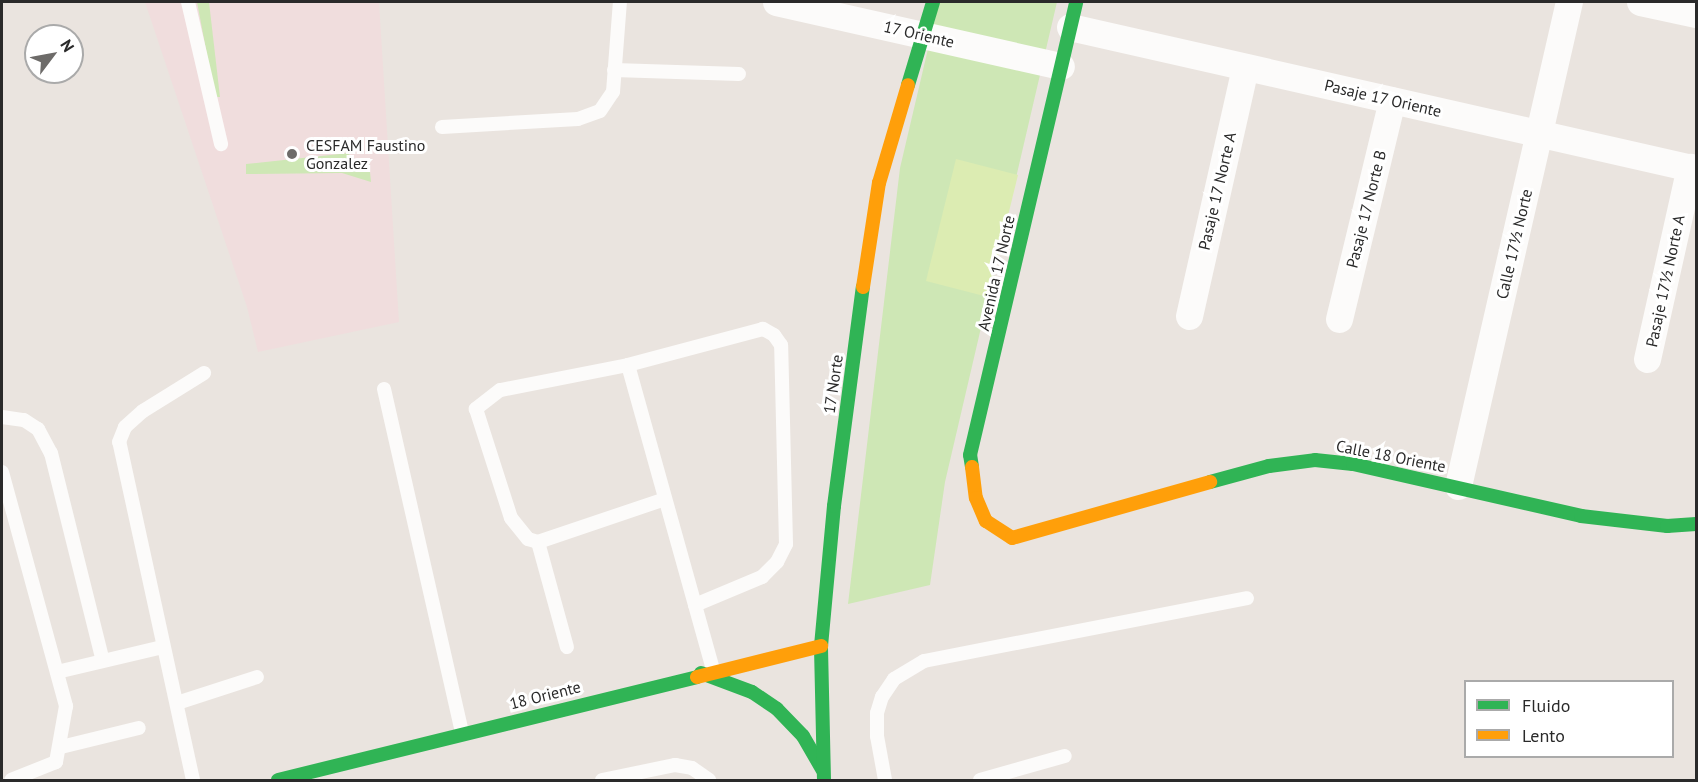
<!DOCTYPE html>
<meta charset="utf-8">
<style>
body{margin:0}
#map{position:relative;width:1698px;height:782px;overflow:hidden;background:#eae4df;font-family:"PT Sans",sans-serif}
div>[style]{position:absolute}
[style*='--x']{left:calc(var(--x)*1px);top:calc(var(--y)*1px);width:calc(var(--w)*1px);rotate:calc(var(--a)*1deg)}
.medical>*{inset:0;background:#f0dddd}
.green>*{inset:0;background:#cee7b5}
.pitch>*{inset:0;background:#dcecb2}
.lane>*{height:14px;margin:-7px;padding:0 7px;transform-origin:7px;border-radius:7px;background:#fcfbfa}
.street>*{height:27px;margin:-13.5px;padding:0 13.5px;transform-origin:13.5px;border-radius:13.5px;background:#fcfbfa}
.fast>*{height:14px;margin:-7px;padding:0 7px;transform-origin:7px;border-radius:7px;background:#30b455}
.slow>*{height:14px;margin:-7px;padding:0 7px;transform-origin:7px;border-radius:7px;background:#ff9f0a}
.dots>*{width:16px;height:16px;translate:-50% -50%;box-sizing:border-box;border:3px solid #fff;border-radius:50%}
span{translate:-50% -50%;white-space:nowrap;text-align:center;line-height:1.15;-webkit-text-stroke:6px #fff;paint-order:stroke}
.street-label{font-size:16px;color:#2a2a2a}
.poi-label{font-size:16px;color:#2a2a2a}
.left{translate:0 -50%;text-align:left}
.frame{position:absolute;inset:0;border:3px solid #2a2a2a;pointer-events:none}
.legend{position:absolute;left:1464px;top:680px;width:210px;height:78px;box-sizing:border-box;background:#fff;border:2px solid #aaa;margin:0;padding:8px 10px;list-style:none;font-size:18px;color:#2a2a2a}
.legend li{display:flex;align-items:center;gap:12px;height:30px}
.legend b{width:30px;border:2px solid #aaa}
.north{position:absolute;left:24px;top:24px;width:60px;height:60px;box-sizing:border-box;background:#fff;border:2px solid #aaa;border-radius:50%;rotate:58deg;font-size:16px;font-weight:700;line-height:24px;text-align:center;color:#2a2a2a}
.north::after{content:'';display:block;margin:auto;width:21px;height:27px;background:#6d6b69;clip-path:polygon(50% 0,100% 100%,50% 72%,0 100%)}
</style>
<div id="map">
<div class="medical">
<i style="clip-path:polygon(145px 2px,379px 2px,399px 322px,258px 352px,247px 307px)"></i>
</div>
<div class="green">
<i style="clip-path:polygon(197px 2px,209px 2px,220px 97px,215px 97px)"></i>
<i style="clip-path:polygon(939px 2px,1057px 2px,945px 482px,930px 585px,848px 604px,900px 168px)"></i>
<i style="clip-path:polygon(349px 153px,351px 165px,369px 162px,371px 182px,342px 173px,246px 174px,246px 164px)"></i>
</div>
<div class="pitch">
<i style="clip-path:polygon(956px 159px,1018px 175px,988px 297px,926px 281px)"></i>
</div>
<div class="lane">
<i style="--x:188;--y:2;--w:146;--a:76.9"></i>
<i style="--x:614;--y:70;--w:125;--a:1.8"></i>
<i style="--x:442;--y:127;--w:136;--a:-3.4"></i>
<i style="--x:578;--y:119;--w:23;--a:-20"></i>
<i style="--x:600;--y:111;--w:23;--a:-56"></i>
<i style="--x:613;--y:92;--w:90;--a:-85.6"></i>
<i style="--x:628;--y:365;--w:130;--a:168.9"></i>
<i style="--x:500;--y:390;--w:31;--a:142"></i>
<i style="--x:476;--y:409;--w:114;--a:72.2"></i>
<i style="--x:511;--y:518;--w:27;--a:51"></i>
<i style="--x:528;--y:539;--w:10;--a:17"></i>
<i style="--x:538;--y:542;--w:134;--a:-18.7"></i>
<i style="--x:384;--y:389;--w:353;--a:77.2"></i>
<i style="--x:2;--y:417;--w:22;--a:8"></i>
<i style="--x:24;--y:420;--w:17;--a:33"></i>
<i style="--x:38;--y:429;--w:27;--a:62"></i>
<i style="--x:51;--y:453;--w:214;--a:76"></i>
<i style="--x:2;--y:472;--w:243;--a:74.7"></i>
<i style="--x:66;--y:706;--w:57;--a:100.1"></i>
<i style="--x:56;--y:762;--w:48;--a:158.2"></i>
<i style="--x:538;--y:542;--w:109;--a:74.6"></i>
<i style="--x:695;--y:605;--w:73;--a:-22.7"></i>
<i style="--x:762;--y:577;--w:21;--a:-45"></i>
<i style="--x:777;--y:562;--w:20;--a:-63"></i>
<i style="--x:786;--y:544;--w:199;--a:-91.4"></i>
<i style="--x:781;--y:345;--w:12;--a:-125"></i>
<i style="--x:774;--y:335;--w:13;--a:-151"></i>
<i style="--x:763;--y:329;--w:140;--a:165.1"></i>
<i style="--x:628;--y:365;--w:317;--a:74.4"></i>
<i style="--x:57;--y:672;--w:109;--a:-13.3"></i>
<i style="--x:177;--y:703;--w:84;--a:-18"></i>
<i style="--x:61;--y:747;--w:80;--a:-13.7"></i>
<i style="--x:193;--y:780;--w:346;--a:-102.3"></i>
<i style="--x:119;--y:442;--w:16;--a:-68"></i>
<i style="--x:125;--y:427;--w:24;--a:-42"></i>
<i style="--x:143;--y:411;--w:72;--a:-31.9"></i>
<i style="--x:602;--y:780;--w:75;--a:-11.6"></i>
<i style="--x:675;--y:765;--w:17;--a:10"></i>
<i style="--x:692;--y:768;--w:21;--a:35"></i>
<i style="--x:885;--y:780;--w:45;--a:-100.3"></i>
<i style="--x:877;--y:736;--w:23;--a:-90"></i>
<i style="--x:877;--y:713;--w:17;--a:-73"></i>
<i style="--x:882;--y:697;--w:22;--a:-56"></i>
<i style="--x:894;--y:679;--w:35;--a:-31"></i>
<i style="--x:924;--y:661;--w:329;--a:-11"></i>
<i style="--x:980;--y:780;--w:88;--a:-15.8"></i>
</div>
<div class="street">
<i style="--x:776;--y:2;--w:292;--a:12.7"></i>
<i style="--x:1640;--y:2;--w:57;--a:12.1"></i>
<i style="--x:1070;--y:27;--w:642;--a:12.78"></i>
<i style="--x:1189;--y:316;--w:255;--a:-77.3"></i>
<i style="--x:1339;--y:319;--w:225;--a:-76.4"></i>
<i style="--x:1647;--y:359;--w:197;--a:-77.4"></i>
<i style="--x:1458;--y:486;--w:497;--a:-77.1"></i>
</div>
<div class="fast">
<i style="--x:908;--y:85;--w:87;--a:-73.2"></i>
<i style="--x:972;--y:467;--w:12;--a:-99"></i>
<i style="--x:970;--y:455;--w:465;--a:-76.8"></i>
<i style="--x:1210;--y:482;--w:61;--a:-15.2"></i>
<i style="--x:1269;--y:466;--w:46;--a:-7.4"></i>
<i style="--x:1315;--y:460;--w:38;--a:6"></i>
<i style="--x:1353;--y:464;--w:234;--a:12.8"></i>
<i style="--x:1581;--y:516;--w:87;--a:6.6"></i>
<i style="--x:1667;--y:526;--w:29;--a:-4"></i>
<i style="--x:701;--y:673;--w:54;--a:20.4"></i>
<i style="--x:752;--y:692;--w:30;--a:34"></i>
<i style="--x:777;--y:709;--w:37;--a:46"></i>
<i style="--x:803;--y:736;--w:39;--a:60"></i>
<i style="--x:278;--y:780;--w:431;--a:-13.8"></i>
<i style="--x:824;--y:780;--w:134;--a:-91.3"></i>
<i style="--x:821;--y:646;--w:141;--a:-84.7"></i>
<i style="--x:834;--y:506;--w:221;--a:-82.5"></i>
</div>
<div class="slow">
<i style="--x:863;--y:287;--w:105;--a:-81.3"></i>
<i style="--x:879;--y:183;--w:102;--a:-73.5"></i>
<i style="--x:972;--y:467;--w:31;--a:83"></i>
<i style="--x:976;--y:498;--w:25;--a:67"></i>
<i style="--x:986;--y:521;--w:31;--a:33"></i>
<i style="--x:1012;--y:538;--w:206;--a:-15.8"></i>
<i style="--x:697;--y:677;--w:128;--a:-14"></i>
</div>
<div class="dots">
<i style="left:292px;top:154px;background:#6d6b69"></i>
</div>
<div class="street-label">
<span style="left:919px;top:34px;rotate:13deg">17 Oriente</span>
<span style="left:1383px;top:98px;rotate:13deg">Pasaje 17 Oriente</span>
<span style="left:1217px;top:191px;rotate:-77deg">Pasaje 17 Norte A</span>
<span style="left:1366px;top:209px;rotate:-76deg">Pasaje 17 Norte B</span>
<span style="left:1514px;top:244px;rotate:-77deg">Calle 17½ Norte</span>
<span style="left:996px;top:273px;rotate:-77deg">Avenida 17 Norte</span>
<span style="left:1665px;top:281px;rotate:-78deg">Pasaje 17½ Norte A</span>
<span style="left:833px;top:384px;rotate:-82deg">17 Norte</span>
<span style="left:1391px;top:456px;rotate:11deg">Calle 18 Oriente</span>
<span style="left:545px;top:695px;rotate:-14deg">18 Oriente</span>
</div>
<div class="poi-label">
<span class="left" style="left:306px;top:154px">CESFAM Faustino<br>Gonzalez</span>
</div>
<div class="frame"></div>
<ul class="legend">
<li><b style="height:8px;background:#30b455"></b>Fluido</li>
<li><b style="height:8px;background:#ff9f0a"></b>Lento</li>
</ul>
<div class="north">N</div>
</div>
